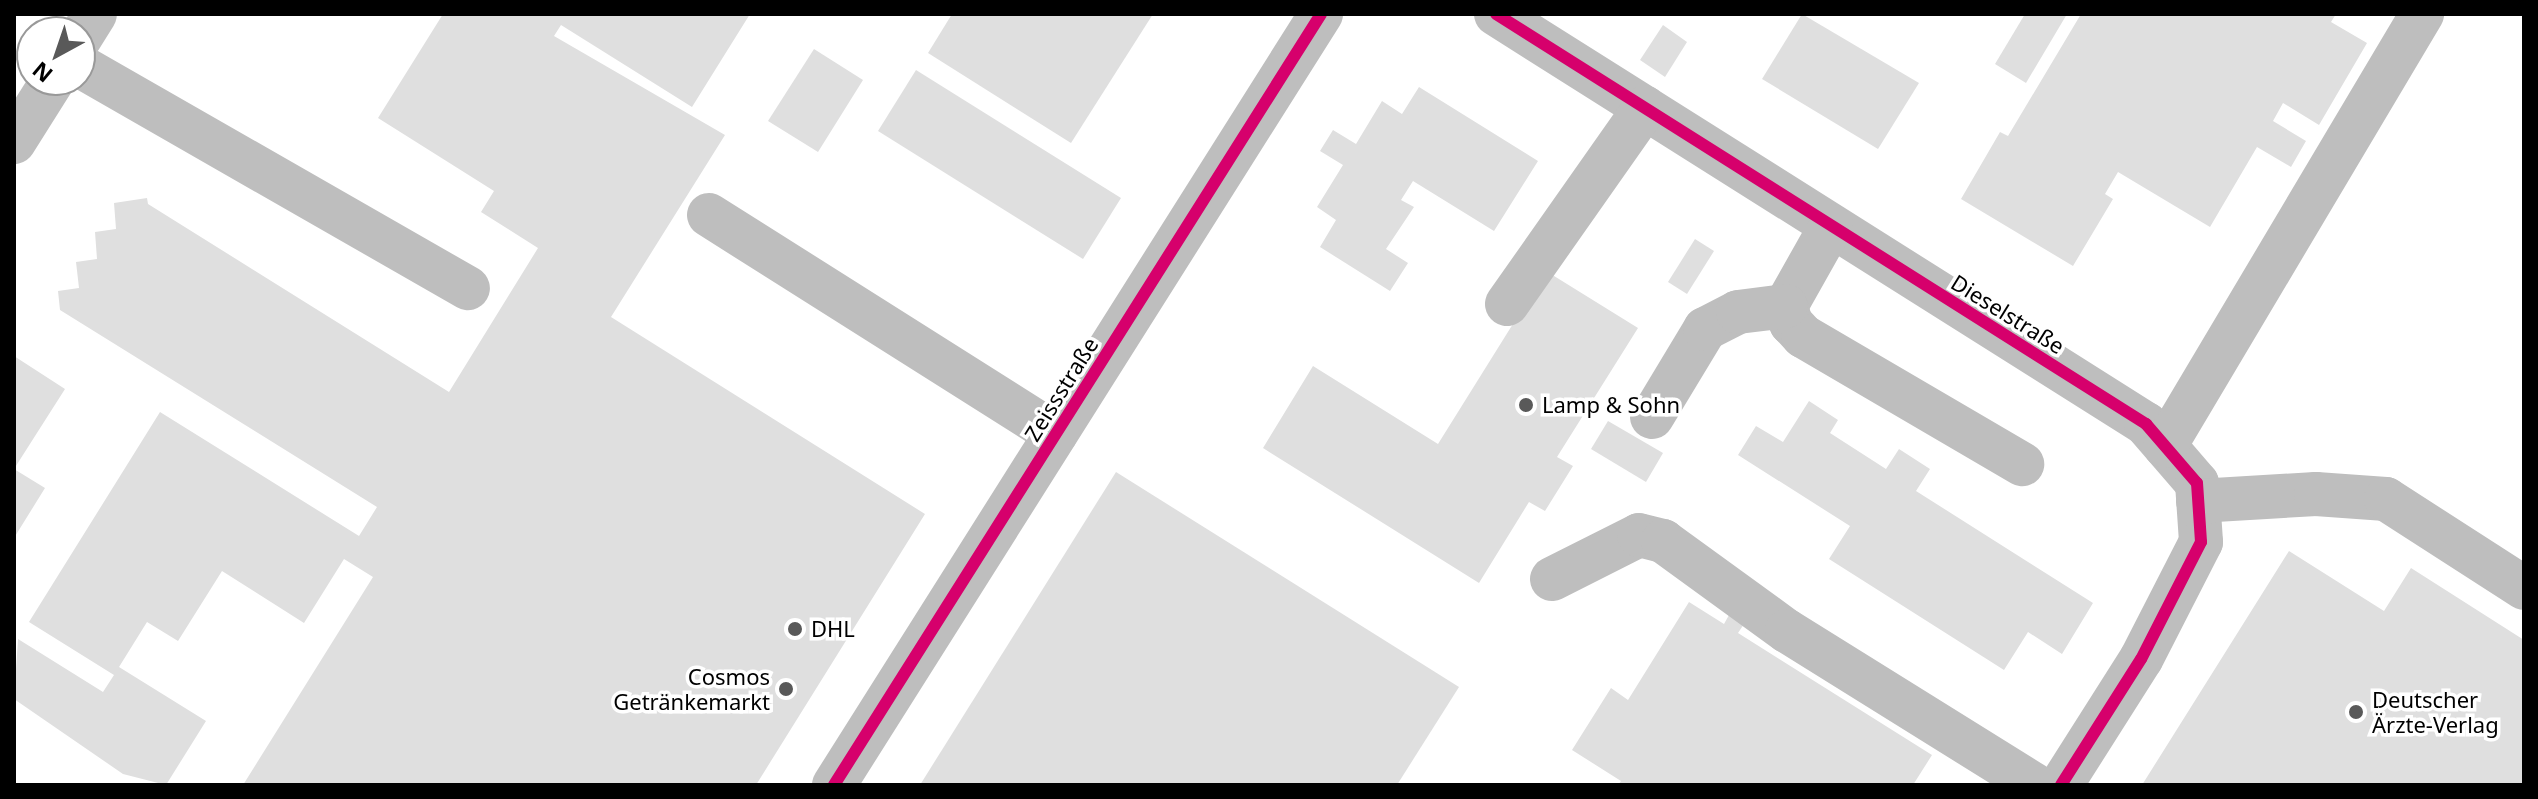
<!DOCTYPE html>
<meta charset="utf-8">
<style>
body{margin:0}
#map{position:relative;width:2538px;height:799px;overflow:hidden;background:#fff;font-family:"Noto Sans",sans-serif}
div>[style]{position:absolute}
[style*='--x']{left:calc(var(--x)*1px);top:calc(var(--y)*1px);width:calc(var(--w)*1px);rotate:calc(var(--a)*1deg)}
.building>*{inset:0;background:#dfdfdf}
.minor>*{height:44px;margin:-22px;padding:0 22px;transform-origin:22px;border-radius:22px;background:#bebebe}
.cycleway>*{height:12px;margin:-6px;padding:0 6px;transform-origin:6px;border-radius:6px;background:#d6006c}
.dots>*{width:22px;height:22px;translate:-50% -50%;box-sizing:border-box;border:4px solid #fff;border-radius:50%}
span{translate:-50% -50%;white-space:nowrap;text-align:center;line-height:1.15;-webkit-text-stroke:7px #fff;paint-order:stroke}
.street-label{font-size:22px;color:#000}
.poi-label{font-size:22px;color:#000}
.left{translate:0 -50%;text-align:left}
.right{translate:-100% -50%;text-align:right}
.frame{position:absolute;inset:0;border:16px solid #000;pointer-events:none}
.north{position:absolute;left:16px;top:16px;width:80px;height:80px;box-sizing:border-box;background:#fff;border:2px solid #999;border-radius:50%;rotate:220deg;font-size:22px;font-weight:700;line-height:32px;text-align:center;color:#000}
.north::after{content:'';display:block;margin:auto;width:28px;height:36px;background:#595959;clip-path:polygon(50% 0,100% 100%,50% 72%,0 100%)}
</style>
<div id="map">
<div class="building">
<i style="clip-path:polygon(443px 14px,750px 14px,692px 107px,561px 25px,554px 36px,725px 135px,611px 317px,925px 514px,756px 785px,243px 785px,373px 577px,344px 559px,304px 623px,222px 571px,178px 641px,147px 622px,119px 667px,206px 721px,166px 785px,123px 774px,14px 699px,18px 639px,103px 692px,114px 675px,29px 622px,160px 412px,359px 536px,377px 507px,60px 310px,58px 291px,79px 288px,76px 262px,97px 259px,95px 232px,116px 229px,114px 203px,147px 198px,148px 204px,449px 392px,538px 248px,481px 212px,494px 191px,378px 118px)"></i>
<i style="clip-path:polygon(952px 14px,1153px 14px,1071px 143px,928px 53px)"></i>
<i style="clip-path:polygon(1802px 14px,1919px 83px,1878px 149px,1762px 79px)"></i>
<i style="clip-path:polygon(2025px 14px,2067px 14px,2026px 83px,1995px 64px)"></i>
<i style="clip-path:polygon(2081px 14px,2336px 14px,2331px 22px,2367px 43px,2319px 125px,2283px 103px,2273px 121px,2306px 141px,2291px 167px,2257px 147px,2210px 227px,2118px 172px,2105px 194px,2113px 199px,2073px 266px,1961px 199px,2000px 132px,2008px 136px)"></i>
<i style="clip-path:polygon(1663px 25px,1687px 42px,1665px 77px,1640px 60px)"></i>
<i style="clip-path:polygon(814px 49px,863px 80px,818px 152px,768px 121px)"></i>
<i style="clip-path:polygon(916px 70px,1121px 198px,1083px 259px,878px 131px)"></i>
<i style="clip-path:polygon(1419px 87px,1538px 161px,1494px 231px,1413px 181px,1401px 200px,1414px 207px,1386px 249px,1408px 263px,1390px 291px,1320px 247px,1336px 220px,1317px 207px,1343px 165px,1320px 151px,1333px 130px,1356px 144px,1382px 101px,1402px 114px)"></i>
<i style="clip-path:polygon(1695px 239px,1714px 251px,1687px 294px,1668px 282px)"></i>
<i style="clip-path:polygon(1546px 271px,1638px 328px,1557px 457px,1573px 466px,1545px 511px,1529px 502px,1479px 583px,1263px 448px,1313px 366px,1438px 444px)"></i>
<i style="clip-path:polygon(14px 356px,65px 389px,14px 469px,45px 488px,14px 538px)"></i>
<i style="clip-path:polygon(1809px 401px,1838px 420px,1830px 433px,1886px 469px,1899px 449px,1930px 469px,1916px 491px,2093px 603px,2062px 654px,2028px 632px,2004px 670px,1829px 559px,1850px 526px,1738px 455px,1756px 426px,1783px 442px)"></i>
<i style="clip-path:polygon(1608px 421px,1663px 453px,1646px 482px,1591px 449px)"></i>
<i style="clip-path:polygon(1116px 472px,1459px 687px,1397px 785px,920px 785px)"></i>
<i style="clip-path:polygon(2289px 551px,2384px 611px,2411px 568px,2524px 640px,2524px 785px,2142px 785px)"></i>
<i style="clip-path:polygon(1689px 602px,1724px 624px,1729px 615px,1744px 624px,1738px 633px,1932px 755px,1913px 785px,1618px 785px,1621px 781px,1572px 750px,1611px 688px,1628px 700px)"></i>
</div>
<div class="minor">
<i style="--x:1496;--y:14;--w:769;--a:32.24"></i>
<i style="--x:2146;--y:424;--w:78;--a:49.2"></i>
<i style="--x:2197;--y:483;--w:59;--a:86.1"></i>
<i style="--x:2201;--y:542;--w:131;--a:117.1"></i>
<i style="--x:2141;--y:659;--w:149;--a:122.4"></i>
<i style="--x:80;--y:38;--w:28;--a:-58"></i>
<i style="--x:80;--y:66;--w:447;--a:29.8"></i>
<i style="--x:14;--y:142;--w:73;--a:-57.8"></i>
<i style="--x:709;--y:215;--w:410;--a:32.3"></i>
<i style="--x:1831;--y:226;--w:92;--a:119.4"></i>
<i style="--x:1786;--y:306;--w:18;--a:74"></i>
<i style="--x:1791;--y:323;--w:18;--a:47"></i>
<i style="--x:1803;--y:336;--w:254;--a:30.3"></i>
<i style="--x:1507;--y:304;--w:240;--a:-54.9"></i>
<i style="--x:1652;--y:417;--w:103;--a:-58.9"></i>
<i style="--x:1705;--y:329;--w:37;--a:-27"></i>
<i style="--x:1738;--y:312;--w:48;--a:-7.1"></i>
<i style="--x:2165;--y:446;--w:503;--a:-59.25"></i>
<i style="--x:2198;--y:501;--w:118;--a:-3.4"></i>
<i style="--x:2316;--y:494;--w:70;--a:4.1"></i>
<i style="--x:2386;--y:499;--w:164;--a:32.8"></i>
<i style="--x:1552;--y:579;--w:97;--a:-26.8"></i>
<i style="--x:1639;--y:535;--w:25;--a:14"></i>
<i style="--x:1663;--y:541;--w:153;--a:36"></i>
<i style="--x:1787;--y:631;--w:291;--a:31.9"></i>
<i style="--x:834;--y:785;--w:912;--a:-57.72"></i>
</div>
<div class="cycleway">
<i style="--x:1496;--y:14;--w:769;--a:32.24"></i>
<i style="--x:2146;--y:424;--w:78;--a:49.2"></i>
<i style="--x:2197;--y:483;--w:59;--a:86.1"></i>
<i style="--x:2201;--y:542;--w:131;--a:117.1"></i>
<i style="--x:2141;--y:659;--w:149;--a:122.4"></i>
<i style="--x:834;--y:785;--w:912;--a:-57.72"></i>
</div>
<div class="dots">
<i style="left:1526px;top:405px;background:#595959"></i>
<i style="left:795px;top:629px;background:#595959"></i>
<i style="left:786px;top:689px;background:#595959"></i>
<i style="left:2356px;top:712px;background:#595959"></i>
</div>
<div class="street-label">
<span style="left:2008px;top:314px;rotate:32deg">Dieselstraße</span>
<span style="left:1061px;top:389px;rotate:-58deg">Zeissstraße</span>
</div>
<div class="poi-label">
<span class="left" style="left:1542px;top:405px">Lamp &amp; Sohn</span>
<span class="left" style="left:811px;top:629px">DHL</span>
<span class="right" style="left:770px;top:689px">Cosmos<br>Getränkemarkt</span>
<span class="left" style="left:2372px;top:712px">Deutscher<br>Ärzte-Verlag</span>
</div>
<div class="frame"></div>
<div class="north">N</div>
</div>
